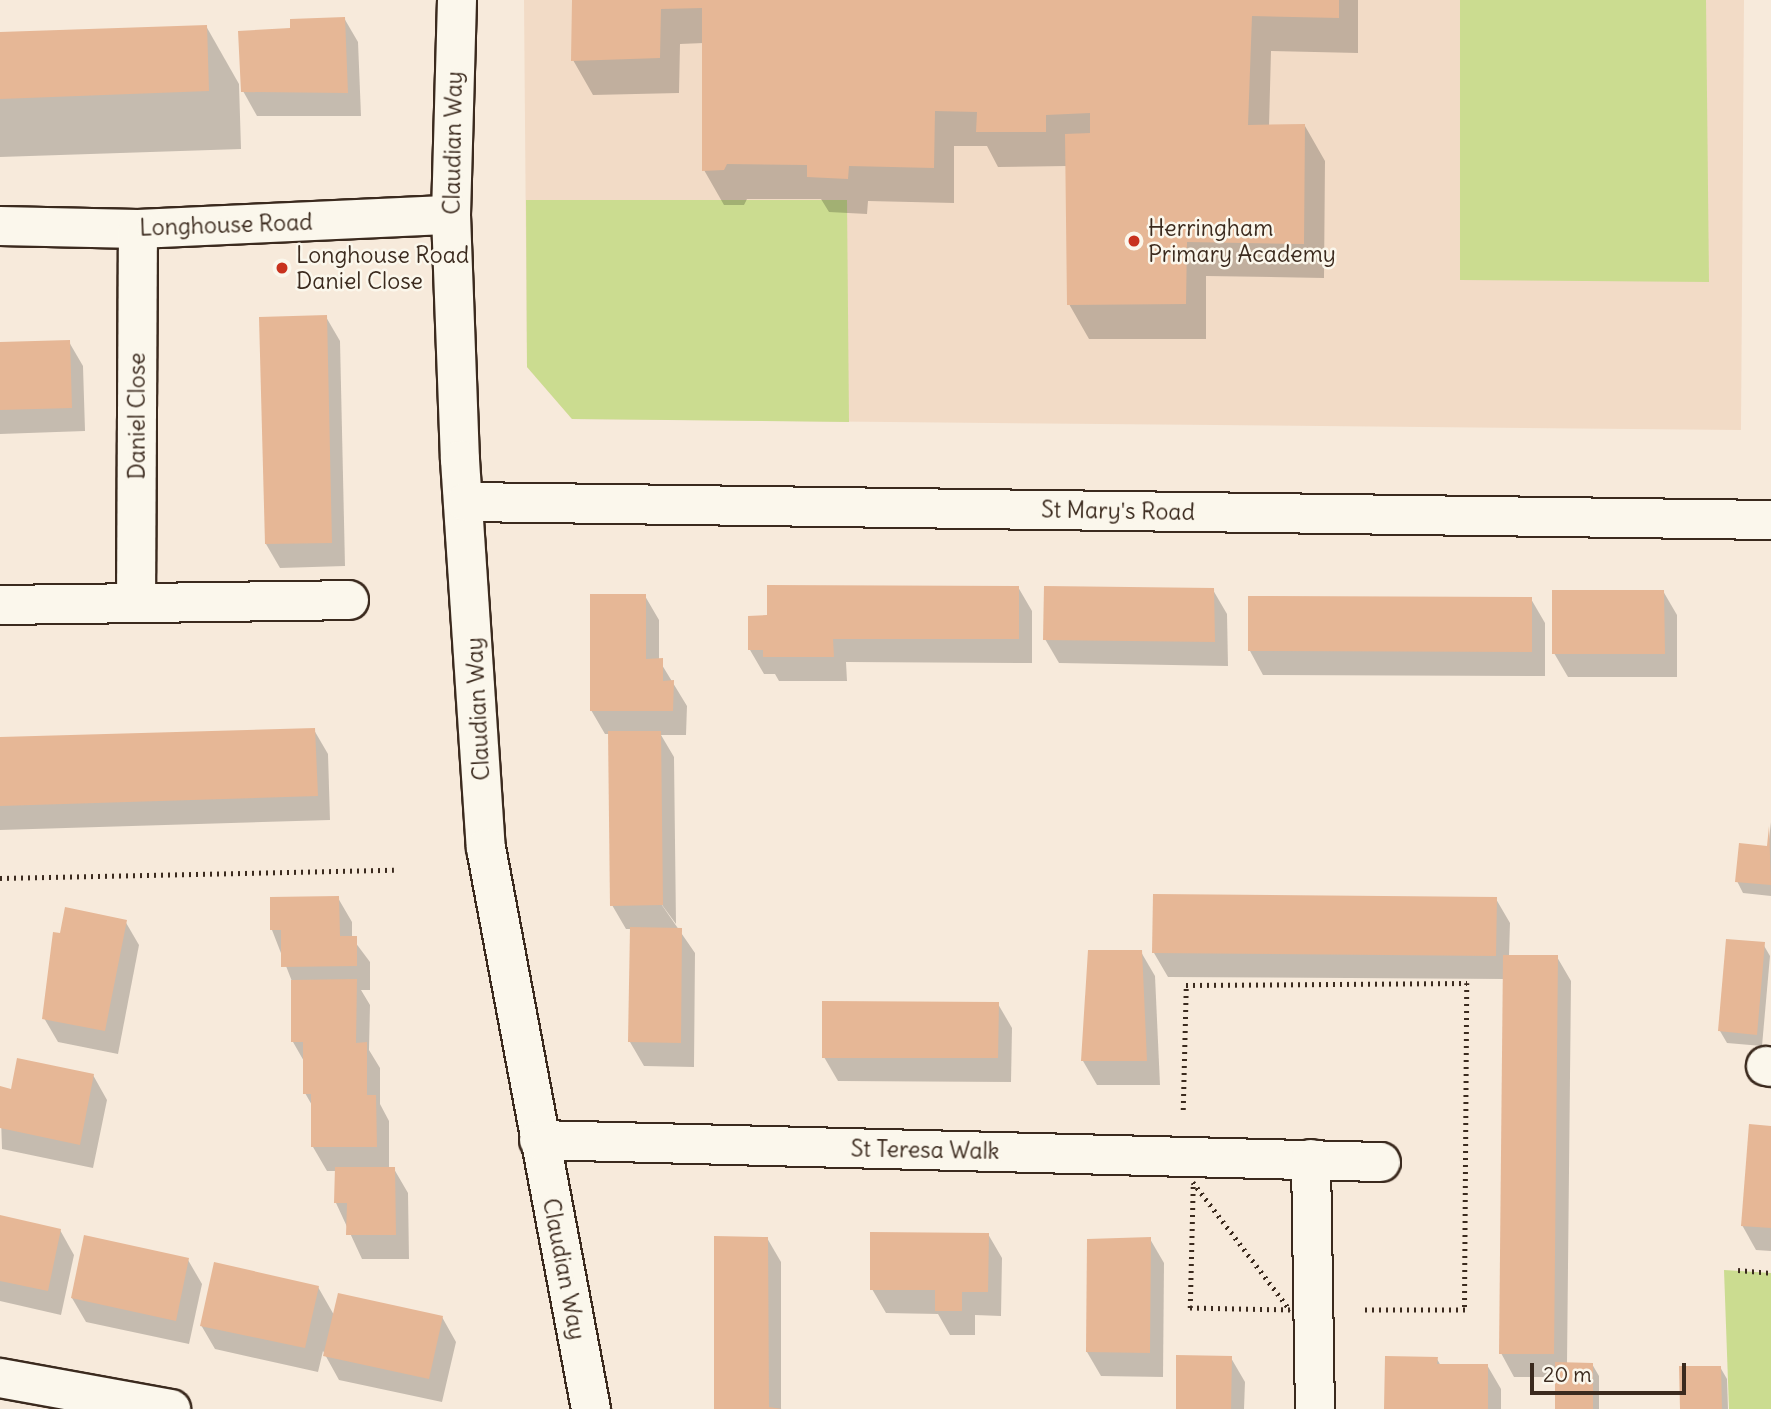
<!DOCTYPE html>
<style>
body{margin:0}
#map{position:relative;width:1771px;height:1409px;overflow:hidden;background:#f7eadb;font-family:Delius,sans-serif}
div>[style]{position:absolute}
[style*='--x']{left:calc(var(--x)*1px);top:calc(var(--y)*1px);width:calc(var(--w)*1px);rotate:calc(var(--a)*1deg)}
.built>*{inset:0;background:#f2dbc6}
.green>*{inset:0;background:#cbdc90}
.shadow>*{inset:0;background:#0003}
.building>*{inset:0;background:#e6b796}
.path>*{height:4.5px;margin-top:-2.25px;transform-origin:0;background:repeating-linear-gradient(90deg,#3b2a1e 0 2px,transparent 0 7px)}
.roads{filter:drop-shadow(2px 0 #3b2a1e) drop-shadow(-2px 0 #3b2a1e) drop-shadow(0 2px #3b2a1e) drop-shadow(0 -2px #3b2a1e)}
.minor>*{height:38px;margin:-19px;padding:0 19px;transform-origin:19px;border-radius:19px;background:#fbf7ec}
.dots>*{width:19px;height:19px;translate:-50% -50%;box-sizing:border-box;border:4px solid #fbf7ec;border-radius:50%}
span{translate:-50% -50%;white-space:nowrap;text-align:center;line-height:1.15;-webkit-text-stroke:5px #fbf7ec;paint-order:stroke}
.street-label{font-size:23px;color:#3b2a1e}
.poi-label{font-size:23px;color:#3b2a1e}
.left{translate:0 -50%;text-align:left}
.scale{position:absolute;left:1530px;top:1363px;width:156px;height:32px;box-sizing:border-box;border:4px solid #3b2a1e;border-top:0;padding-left:9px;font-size:21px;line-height:24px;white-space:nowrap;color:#3b2a1e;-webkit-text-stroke:5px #fbf7ec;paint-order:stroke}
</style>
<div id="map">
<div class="built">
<i style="clip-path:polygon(524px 0,1744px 0,1741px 430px,572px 419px,527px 367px)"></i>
</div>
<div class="green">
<i style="clip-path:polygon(1460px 0,1706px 0,1709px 282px,1460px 280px)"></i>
<i style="clip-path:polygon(526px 200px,847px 200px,849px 422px,572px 419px,527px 367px)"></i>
<i style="clip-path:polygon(1724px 1270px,1771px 1273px,1771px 1409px,1729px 1409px)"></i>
</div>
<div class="shadow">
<i style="clip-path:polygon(574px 0,1358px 0,1358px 53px,1271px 51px,1269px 127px,1305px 126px,1325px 161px,1324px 278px,1206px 276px,1206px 339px,1089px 339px,1069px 304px,1067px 166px,998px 167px,987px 146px,954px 146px,954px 203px,868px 201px,867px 214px,829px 212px,821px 199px,747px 199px,744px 205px,724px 205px,704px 170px,704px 43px,680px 44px,679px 93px,593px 95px,573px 60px)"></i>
<i style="clip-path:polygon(344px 18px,358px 42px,361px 116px,257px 116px,243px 91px,292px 29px)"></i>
<i style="clip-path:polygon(206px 26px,239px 84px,241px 149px,0 157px,0 34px)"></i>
<i style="clip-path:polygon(326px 317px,340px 341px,345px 566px,280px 568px,266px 544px,260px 319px)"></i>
<i style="clip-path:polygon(69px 342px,83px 366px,85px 431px,0 434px,0 344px)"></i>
<i style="clip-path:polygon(1018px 587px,1032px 611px,1032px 663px,846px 662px,847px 681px,779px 681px,775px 674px,764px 674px,750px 650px)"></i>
<i style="clip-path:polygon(1213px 590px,1227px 614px,1228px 666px,1059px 663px,1045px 639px)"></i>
<i style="clip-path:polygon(1663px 591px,1677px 615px,1677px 677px,1568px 677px,1554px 653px)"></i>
<i style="clip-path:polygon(645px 596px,659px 620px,659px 660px,687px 706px,686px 735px,661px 735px,674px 757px,676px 924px,657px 898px,695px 953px,694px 1067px,644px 1066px,630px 1042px,632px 929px,626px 929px,612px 905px,610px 734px,605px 734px,591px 710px)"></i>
<i style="clip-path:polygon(1531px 599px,1545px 623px,1545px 676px,1263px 675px,1250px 651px)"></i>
<i style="clip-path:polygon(314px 730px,328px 754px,330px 820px,0 830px,0 739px)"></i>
<i style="clip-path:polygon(1771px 822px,1771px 896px,1743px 893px,1737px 881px,1768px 848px)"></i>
<i style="clip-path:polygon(338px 898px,352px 922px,352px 938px,370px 962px,370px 990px,361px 990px,370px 1005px,369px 1050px,380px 1068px,380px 1104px,389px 1121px,389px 1169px,394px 1169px,408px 1193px,409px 1259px,362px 1259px,336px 1203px,337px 1171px,327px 1171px,313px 1147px,313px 1107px,305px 1093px,305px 1063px,293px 1042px,293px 984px,272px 930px)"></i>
<i style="clip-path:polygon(1496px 899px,1510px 923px,1509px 956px,1557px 957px,1571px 981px,1567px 1364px,1592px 1364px,1599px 1376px,1599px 1409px,1557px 1409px,1557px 1377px,1514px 1377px,1501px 1353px,1505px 979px,1168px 977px,1154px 953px)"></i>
<i style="clip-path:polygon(125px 921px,139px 945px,118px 1054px,58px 1042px,44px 1018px,61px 935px)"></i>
<i style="clip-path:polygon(1763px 944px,1770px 956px,1762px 1046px,1727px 1043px,1720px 1031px)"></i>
<i style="clip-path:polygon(1141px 952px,1155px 976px,1160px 1085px,1097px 1085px,1083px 1061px)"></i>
<i style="clip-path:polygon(998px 1004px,1012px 1028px,1011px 1082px,838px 1081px,824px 1057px)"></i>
<i style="clip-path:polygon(93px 1075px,107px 1100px,93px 1168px,2px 1149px,0 1088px,13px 1091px)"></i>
<i style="clip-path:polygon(1771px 1128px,1771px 1251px,1756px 1250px,1742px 1225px)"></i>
<i style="clip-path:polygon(0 1217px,60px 1230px,74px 1255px,61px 1315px,0 1301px)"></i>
<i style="clip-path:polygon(988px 1234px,1002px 1258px,1001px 1316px,975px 1315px,975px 1335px,950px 1335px,938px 1314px,886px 1313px,872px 1289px)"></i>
<i style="clip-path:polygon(767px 1238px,781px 1262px,781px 1409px,716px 1409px)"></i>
<i style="clip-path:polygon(1150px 1239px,1164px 1263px,1163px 1377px,1101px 1376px,1087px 1352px)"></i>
<i style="clip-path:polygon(188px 1260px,202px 1284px,189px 1344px,86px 1322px,72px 1298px)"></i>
<i style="clip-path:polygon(318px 1287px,334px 1315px,442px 1317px,456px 1342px,442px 1402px,339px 1380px,323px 1351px,318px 1372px,215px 1349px,201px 1325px)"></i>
<i style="clip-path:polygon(1231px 1358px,1245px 1382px,1244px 1409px,1178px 1409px)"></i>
<i style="clip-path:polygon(1437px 1359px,1441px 1366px,1487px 1365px,1501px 1389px,1501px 1409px,1386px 1409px)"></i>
<i style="clip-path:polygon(1720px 1367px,1727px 1379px,1728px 1409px,1681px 1409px)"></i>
</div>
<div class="building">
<i style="clip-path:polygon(572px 0,1339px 0,1339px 18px,1252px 16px,1248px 125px,1305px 124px,1304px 244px,1187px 242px,1186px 304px,1067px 305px,1065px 134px,1090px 133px,1090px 113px,1046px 115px,1046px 132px,976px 132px,977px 112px,935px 111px,934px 168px,849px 166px,848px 179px,807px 177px,807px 165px,727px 164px,724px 170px,702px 171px,702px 8px,661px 9px,660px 58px,571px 61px)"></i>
<i style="clip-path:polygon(345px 17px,348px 93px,241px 92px,238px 31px,290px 28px,290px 19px)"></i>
<i style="clip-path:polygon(207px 25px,209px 91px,0 99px,0 32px)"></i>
<i style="clip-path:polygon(327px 315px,332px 543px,265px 544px,259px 317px)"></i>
<i style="clip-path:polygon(70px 340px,72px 408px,0 410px,0 342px)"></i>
<i style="clip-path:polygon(767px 585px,1019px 586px,1019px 639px,833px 639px,834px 657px,763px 657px,763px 650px,748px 650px,748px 616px,767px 615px)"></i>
<i style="clip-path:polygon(1044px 586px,1214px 588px,1215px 642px,1043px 640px)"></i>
<i style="clip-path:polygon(1552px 590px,1664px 590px,1665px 654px,1552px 654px)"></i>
<i style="clip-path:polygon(590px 594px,646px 594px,646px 659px,663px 658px,663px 681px,674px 680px,673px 711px,590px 711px)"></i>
<i style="clip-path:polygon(1248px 596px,1532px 597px,1532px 652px,1248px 651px)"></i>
<i style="clip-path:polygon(315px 728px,318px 796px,0 806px,0 737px)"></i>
<i style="clip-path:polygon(608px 731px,661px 731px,663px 905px,610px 906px)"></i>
<i style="clip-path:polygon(1769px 826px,1771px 885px,1735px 882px,1739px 843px,1767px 846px)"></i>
<i style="clip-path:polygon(1153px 894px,1497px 897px,1496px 956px,1152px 953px)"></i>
<i style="clip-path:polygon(339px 896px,340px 936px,357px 936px,357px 966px,281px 967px,281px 930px,270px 930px,270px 897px)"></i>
<i style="clip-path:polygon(65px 907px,127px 920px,105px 1031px,42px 1019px,53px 932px,60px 933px)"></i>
<i style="clip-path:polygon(630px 927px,682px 928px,681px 1043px,628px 1042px)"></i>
<i style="clip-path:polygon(1726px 939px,1765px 942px,1757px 1035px,1718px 1031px)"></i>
<i style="clip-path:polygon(1088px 950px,1142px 950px,1147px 1061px,1081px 1061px)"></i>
<i style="clip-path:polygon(1503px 955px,1558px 955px,1554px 1354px,1499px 1354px)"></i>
<i style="clip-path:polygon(357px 979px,356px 1043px,367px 1042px,367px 1095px,376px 1095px,377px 1147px,311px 1147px,311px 1094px,303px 1094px,303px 1042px,291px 1042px,291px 980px)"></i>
<i style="clip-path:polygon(822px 1001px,999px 1002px,998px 1058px,822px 1058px)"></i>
<i style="clip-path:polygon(17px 1058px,94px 1074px,80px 1145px,0 1128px,0 1086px,11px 1089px)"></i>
<i style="clip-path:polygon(1749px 1124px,1771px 1126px,1771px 1228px,1741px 1226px)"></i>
<i style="clip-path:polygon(335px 1167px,395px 1167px,396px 1235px,346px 1235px,347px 1203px,334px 1203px)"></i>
<i style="clip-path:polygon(0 1215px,61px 1229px,48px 1291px,0 1281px)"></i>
<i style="clip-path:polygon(870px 1232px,989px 1233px,988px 1292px,962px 1292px,962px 1311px,935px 1311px,935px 1290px,870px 1290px)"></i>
<i style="clip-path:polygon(84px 1235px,189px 1258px,176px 1321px,71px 1298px)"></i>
<i style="clip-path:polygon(714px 1236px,768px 1237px,769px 1407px,782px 1409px,714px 1409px)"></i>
<i style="clip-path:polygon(1151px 1237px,1150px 1353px,1086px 1352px,1087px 1239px)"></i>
<i style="clip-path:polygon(214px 1262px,319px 1286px,305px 1348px,200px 1326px)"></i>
<i style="clip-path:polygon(338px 1293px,443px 1316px,429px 1379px,323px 1356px)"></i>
<i style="clip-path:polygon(1176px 1355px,1232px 1356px,1231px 1409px,1176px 1409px)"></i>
<i style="clip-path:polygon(1385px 1356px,1438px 1357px,1437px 1364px,1488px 1364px,1488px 1409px,1384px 1409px)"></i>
<i style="clip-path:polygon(1555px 1362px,1593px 1363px,1593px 1409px,1555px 1409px)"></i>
<i style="clip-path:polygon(1679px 1366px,1721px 1366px,1722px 1409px,1680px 1409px)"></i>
</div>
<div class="path">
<i style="--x:0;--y:878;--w:394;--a:-1.2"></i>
<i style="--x:1183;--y:1110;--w:125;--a:-88.6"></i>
<i style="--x:1186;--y:985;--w:281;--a:-0.4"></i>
<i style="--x:1467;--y:983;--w:327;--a:90.4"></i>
<i style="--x:1465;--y:1310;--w:104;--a:180"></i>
<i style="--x:1193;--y:1182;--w:161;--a:52.8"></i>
<i style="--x:1290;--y:1310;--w:100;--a:-178.9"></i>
<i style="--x:1190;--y:1308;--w:126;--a:-88.6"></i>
<i style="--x:1738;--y:1270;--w:33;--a:5"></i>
</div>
<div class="roads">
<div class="minor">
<i style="--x:457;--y:0;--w:215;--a:91.6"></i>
<i style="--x:451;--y:215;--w:245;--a:87.9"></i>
<i style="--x:460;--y:460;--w:389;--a:86.2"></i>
<i style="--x:486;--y:848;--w:571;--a:79.4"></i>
<i style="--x:0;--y:226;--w:138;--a:1.2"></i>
<i style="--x:138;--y:229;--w:313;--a:-2.6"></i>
<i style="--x:466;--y:502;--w:1305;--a:0.79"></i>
<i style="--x:136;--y:603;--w:374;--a:-89.7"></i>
<i style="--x:0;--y:605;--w:349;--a:-0.8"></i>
<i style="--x:1766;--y:1066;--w:5;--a:11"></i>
<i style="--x:539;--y:1140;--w:842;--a:1.5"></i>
<i style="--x:1311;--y:1159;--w:250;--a:89.1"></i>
<i style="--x:0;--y:1378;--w:174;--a:10.3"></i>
</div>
</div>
<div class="dots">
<i style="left:1134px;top:241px;background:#c8321e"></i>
<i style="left:282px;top:268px;background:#c8321e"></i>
</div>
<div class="street-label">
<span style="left:453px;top:143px;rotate:-89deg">Claudian Way</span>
<span style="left:226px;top:225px;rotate:-2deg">Longhouse Road</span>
<span style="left:137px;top:416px;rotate:-90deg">Daniel Close</span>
<span style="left:1118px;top:511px;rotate:1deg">St Mary's Road</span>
<span style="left:478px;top:709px;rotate:-93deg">Claudian Way</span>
<span style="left:925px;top:1150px;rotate:1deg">St Teresa Walk</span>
<span style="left:564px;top:1269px;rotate:79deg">Claudian Way</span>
</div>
<div class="poi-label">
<span class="left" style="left:1148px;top:241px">Herringham<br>Primary Academy</span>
<span class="left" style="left:296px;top:268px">Longhouse Road<br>Daniel Close</span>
</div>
<div class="scale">20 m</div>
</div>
